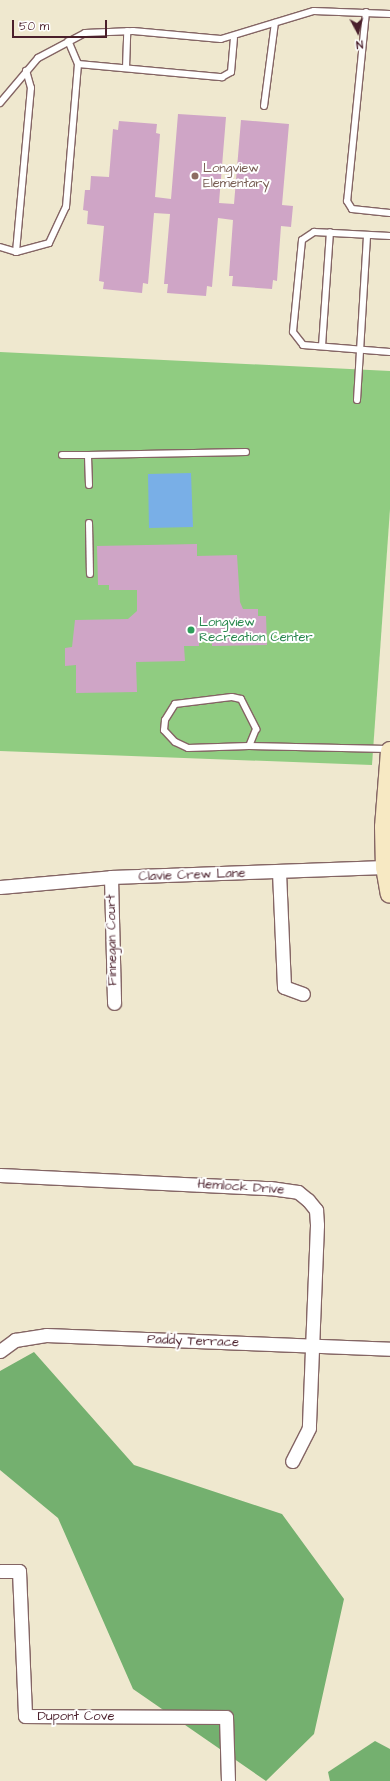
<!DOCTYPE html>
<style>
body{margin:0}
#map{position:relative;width:390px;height:1781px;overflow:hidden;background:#efe8cf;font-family:"Architects Daughter",sans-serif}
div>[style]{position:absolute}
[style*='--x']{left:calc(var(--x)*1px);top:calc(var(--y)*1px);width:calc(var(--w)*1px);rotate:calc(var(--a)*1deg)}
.green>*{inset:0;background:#90cc81}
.forest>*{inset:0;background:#74b06f}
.water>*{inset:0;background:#79afe7}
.building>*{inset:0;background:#cfa5c6}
.roads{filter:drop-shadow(1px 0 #846564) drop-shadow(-1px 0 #846564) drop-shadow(0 1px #846564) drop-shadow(0 -1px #846564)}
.lane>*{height:6px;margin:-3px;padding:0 3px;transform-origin:3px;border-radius:3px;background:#fff}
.street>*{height:13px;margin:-6.5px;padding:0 6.5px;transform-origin:6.5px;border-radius:6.5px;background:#fff}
.secondary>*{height:18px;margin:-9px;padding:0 9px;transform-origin:9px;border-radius:9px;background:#f7e9c3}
.dots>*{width:11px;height:11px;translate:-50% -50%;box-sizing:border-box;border:2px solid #fff;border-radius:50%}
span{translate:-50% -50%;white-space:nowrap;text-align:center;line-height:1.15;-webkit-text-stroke:4px #fff;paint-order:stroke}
.education-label{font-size:13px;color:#785e54}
.left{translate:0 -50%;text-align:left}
.leisure-label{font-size:13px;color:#27864d}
.street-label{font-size:13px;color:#4a1f2b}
.north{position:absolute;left:338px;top:12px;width:40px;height:40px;-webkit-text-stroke:3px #fff;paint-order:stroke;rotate:173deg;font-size:11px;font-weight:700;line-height:16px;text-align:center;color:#4a1f2b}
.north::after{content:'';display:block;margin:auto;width:14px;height:18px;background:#4a1f2b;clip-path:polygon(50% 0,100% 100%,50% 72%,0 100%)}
.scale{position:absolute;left:12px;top:20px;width:95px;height:18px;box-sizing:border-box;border:2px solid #4a1f2b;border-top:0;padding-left:5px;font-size:12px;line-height:14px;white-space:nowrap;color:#4a1f2b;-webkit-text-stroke:3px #fff;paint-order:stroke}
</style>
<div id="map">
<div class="green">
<i style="clip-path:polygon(0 352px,390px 371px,390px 509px,372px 765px,0 751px)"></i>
</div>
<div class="forest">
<i style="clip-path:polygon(34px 1352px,134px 1465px,282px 1514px,344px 1599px,314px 1734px,266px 1781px,133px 1689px,58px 1518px,0 1470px,0 1371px)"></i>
<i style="clip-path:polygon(375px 1741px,390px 1749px,390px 1781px,330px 1781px,328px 1772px)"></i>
</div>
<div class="water">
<i style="clip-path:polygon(191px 473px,193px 527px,149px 528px,148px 474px)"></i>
</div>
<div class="building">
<i style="clip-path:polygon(178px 114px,226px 117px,219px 203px,234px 204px,241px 120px,289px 124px,282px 205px,293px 206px,291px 227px,281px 226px,277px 281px,273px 280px,272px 289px,232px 286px,233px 276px,229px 276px,233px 220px,218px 218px,212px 287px,207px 286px,206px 296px,167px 293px,168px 284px,164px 284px,170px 214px,154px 213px,148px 284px,143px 283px,142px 293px,103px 289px,104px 282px,99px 281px,104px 226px,87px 224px,88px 211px,83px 210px,85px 190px,90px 190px,91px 176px,109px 177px,113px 129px,118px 130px,119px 121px,157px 124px,156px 133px,160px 134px,155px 197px,171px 199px)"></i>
<i style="clip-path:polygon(197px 544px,197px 556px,237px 555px,240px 602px,243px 609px,258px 609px,258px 616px,266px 616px,267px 645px,212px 646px,212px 633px,199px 633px,199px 646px,184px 646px,185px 661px,136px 662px,137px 692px,76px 693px,76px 665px,65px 666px,65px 648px,72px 647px,75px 620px,128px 619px,137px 611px,137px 590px,109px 590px,109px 585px,98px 585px,97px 546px)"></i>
</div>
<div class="roads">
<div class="lane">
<i style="--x:366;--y:12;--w:190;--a:95.7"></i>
<i style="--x:347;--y:201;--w:9;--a:58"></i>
<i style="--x:352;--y:209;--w:38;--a:6"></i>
<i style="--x:78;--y:64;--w:145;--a:5.2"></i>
<i style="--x:222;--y:77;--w:10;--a:-29"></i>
<i style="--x:231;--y:72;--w:34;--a:-85"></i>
<i style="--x:126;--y:68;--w:37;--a:-88"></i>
<i style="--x:0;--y:103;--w:59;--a:-49.8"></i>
<i style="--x:38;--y:58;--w:53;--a:-28"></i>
<i style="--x:85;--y:33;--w:48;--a:-2.4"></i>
<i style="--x:133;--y:31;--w:88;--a:5.2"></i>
<i style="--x:221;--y:39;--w:97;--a:-16.8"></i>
<i style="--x:314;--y:11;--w:76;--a:2.3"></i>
<i style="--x:264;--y:106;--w:84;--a:-82.5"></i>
<i style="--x:390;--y:236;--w:76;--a:-177"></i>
<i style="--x:314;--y:232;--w:14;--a:146"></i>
<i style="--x:302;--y:240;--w:92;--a:95.6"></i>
<i style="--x:293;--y:332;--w:16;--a:52"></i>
<i style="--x:303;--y:345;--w:87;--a:4.6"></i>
<i style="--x:0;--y:247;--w:17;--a:17"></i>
<i style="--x:16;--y:252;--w:34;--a:-15"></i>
<i style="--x:49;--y:243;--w:40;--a:-65"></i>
<i style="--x:66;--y:207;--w:144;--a:-85.2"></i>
<i style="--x:78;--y:64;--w:25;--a:-113"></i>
<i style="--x:16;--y:252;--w:165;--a:-84.8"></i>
<i style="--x:31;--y:88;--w:18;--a:-106"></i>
<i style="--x:322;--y:346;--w:114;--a:-86"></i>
<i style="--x:357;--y:400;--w:165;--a:-86.5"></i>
<i style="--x:62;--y:455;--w:26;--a:0"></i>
<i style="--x:89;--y:485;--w:30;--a:-92"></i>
<i style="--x:88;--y:455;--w:158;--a:-1.1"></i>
<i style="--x:89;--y:523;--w:51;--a:88.9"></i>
<i style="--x:232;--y:697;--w:9;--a:13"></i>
<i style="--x:241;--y:699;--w:34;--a:63"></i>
<i style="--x:256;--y:729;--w:18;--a:112"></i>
<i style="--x:249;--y:746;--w:61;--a:178.1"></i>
<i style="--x:188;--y:748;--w:14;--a:-155"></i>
<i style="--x:175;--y:742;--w:16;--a:-133"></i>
<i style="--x:164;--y:730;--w:10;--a:-84"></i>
<i style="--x:165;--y:720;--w:19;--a:-58"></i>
<i style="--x:175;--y:704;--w:57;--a:-7"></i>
<i style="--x:249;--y:746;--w:139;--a:1.2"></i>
</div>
<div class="street">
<i style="--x:279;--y:872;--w:115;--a:87.5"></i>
<i style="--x:284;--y:987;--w:20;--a:20"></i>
<i style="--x:111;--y:877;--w:126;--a:88.6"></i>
<i style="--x:0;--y:887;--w:111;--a:-5.1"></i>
<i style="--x:111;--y:877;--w:274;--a:-2.1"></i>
<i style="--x:0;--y:1175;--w:270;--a:2.8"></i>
<i style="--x:270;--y:1188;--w:28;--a:8"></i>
<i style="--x:298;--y:1192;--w:13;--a:39"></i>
<i style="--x:308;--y:1200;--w:13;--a:51"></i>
<i style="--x:316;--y:1210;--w:15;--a:86"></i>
<i style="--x:317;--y:1225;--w:203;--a:92.3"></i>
<i style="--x:309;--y:1428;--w:37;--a:117"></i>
<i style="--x:0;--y:1351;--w:19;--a:-36"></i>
<i style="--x:15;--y:1340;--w:31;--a:-9"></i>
<i style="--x:46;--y:1335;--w:344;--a:2.3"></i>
<i style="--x:0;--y:1571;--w:19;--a:0"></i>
<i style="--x:19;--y:1571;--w:145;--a:87.6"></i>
<i style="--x:25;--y:1716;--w:201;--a:0.3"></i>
<i style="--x:226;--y:1717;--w:64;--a:88.2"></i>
</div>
<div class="secondary">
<i style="--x:390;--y:751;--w:76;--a:94.5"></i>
<i style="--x:384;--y:827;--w:40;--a:88.6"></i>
<i style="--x:385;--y:867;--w:27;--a:80"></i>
</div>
</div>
<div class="dots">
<i style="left:195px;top:176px;background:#8d6e63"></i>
<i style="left:191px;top:630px;background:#2e9e5b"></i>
</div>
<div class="education-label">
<span class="left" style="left:203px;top:176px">Longview<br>Elementary</span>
</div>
<div class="leisure-label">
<span class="left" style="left:199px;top:630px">Longview<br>Recreation Center</span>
</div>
<div class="street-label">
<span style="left:192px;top:875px;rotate:-2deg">Clavie Crew Lane</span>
<span style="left:112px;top:940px;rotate:-91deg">Finnegan Court</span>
<span style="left:241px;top:1187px;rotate:4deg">Hemlock Drive</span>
<span style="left:193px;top:1341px;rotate:2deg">Paddy Terrace</span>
<span style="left:76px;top:1716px">Dupont Cove</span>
</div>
<div class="north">N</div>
<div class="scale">50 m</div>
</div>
